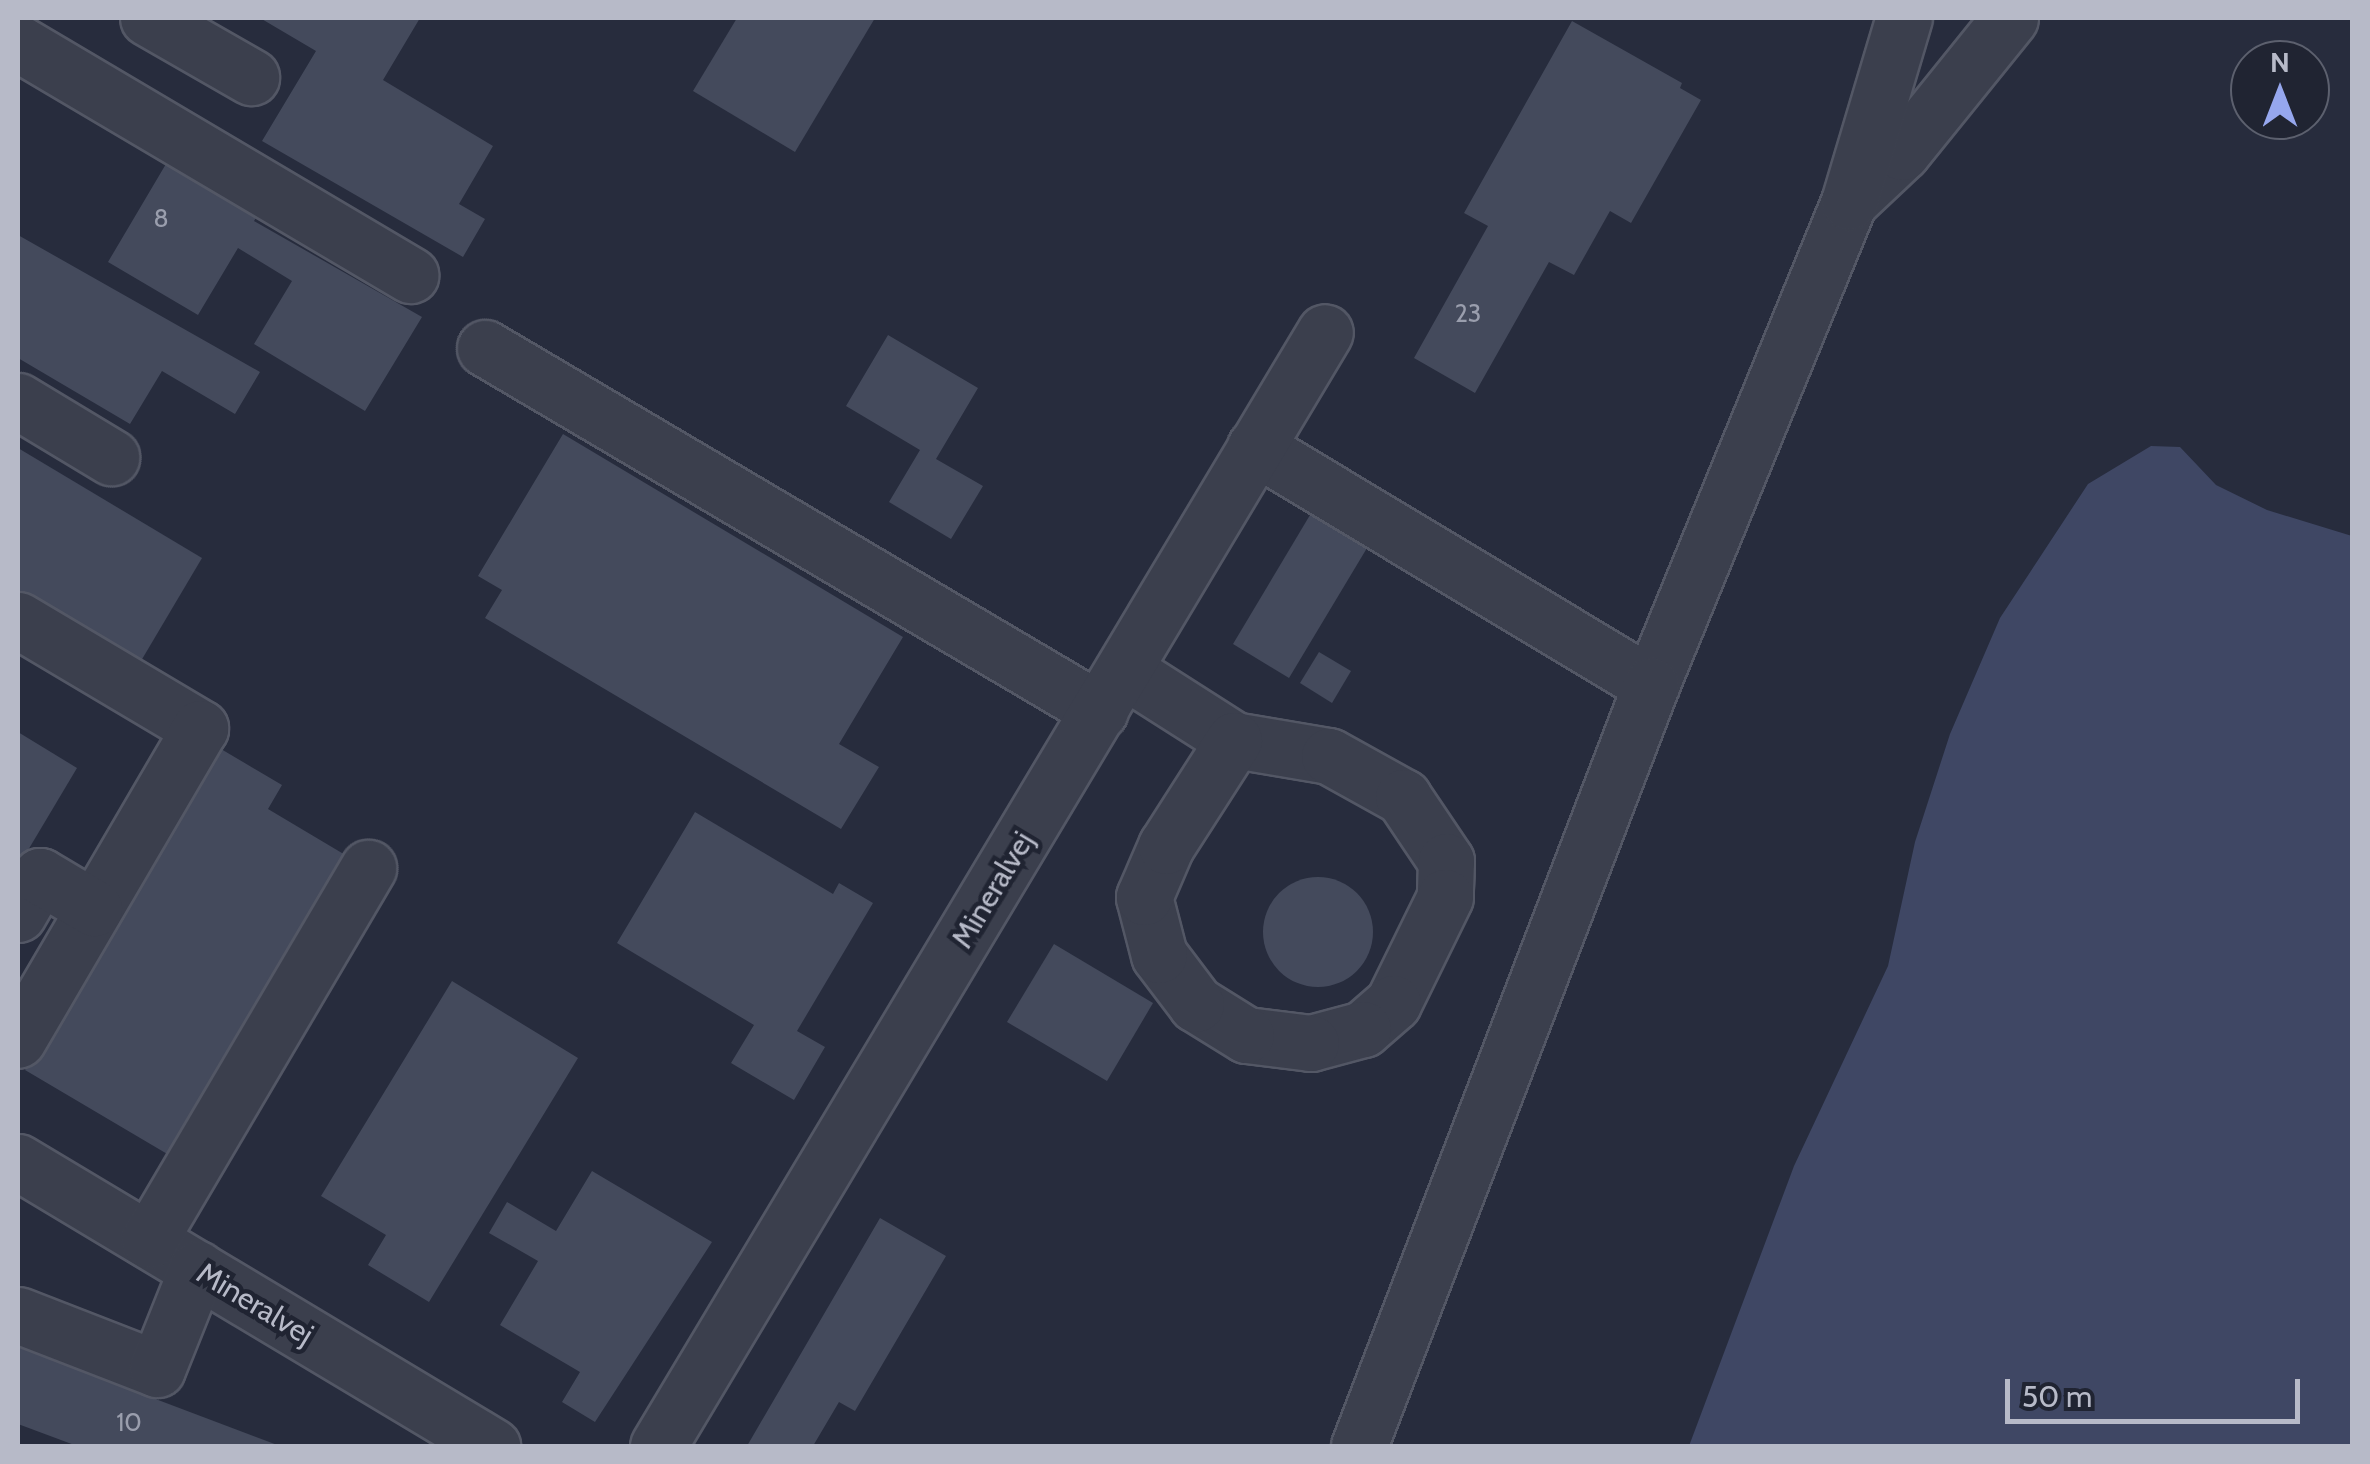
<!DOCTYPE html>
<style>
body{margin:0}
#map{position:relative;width:2370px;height:1464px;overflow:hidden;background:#272c3d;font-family:Cabin,sans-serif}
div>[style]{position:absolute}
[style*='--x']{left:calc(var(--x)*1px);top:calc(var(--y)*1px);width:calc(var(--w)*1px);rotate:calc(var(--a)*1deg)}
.water>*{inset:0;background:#3f4764}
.building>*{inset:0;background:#444a5c}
.round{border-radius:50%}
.roads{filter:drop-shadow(2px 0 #535765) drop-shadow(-2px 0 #535765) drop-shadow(0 2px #535765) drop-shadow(0 -2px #535765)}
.minor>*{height:55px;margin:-27.5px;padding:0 27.5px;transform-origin:27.5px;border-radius:27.5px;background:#3b3f4d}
span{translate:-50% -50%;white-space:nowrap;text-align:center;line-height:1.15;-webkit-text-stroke:9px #202432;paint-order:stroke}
.number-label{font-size:25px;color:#9a9ead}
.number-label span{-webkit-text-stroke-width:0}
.street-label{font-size:30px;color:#b7bac8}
.frame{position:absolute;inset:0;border:20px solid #b7bac8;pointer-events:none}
.north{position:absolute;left:2230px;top:40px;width:100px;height:100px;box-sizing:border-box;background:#202432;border:2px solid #5c606e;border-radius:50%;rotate:0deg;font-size:28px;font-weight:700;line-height:40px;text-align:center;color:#b7bac8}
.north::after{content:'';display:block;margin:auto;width:35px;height:45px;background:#96a7ee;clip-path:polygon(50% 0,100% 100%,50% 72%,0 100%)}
.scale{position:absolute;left:2005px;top:1379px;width:295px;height:45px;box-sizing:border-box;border:5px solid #b7bac8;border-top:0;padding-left:12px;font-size:30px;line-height:35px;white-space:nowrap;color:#b7bac8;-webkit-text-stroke:8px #202432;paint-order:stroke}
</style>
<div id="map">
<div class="water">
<i style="clip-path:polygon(2151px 446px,2180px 447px,2216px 485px,2267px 510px,2352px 536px,2352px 1446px,1689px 1446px,1794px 1166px,1888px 966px,1915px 842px,1950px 734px,2000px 618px,2088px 484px)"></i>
</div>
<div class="building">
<i style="clip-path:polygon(260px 18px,420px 18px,383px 80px,493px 146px,459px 204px,485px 219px,463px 257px,262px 141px,316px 51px)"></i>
<i style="clip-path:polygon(737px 18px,875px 18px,795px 152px,693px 91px)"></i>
<i style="clip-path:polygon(1572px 21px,1682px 83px,1680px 88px,1701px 100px,1631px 223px,1610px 211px,1574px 275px,1549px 262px,1475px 393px,1414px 358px,1488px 226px,1464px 213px)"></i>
<i style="clip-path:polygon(176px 147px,267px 200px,254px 221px,422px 317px,365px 411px,254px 344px,292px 281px,238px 248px,198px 315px,108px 262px)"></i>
<i style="clip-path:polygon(18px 235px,260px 372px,235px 414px,162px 371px,130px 424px,18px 358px)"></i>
<i style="clip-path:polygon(888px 335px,978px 388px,936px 459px,983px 486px,951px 539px,889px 502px,920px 450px,846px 406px)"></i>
<i style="clip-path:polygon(563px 434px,903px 637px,839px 744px,879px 767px,841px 829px,485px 618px,502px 590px,478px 576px)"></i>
<i style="clip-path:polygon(18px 448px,202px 558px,138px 666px,18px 595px)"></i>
<i style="clip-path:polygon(1313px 510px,1370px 543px,1289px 678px,1233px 644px)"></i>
<i style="clip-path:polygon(1319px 652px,1351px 671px,1332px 703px,1300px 683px)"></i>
<i style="clip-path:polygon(18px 732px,77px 768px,18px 867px)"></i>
<i style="clip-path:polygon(221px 749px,282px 785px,268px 809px,352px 859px,174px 1158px,25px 1070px)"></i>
<i style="clip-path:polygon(695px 812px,833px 894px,839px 883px,873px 903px,797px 1031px,825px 1047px,794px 1100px,731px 1063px,754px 1025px,617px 943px)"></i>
<i class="round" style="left:1263px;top:877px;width:110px;height:110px"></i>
<i style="clip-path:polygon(1054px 944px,1153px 1003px,1107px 1081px,1007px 1022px)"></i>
<i style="clip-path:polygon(452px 981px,578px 1058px,429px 1302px,368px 1265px,386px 1235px,321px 1196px)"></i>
<i style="clip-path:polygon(592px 1171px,712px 1242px,595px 1422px,562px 1402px,580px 1372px,500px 1325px,538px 1261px,489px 1233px,507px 1202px,556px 1231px)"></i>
<i style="clip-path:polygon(880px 1218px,946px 1256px,855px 1411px,839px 1402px,813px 1446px,747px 1446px)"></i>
<i style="clip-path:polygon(18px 1347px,280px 1446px,77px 1446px,18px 1424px)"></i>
</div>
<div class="roads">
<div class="minor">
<i style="--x:148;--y:18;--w:119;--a:29.8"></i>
<i style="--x:18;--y:43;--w:456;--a:30.6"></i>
<i style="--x:1851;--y:200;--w:70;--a:-43.3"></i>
<i style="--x:1902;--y:152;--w:172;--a:-51.1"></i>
<i style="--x:485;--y:348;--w:714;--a:30.55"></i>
<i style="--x:18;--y:401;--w:109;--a:31.1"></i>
<i style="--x:1255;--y:447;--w:462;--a:31"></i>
<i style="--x:1651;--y:685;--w:522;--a:-67.71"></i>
<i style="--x:1849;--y:202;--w:192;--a:-73.4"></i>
<i style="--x:18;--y:620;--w:212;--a:30.7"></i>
<i style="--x:200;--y:728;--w:361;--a:120.3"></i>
<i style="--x:1124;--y:670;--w:130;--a:32.5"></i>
<i style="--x:1234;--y:740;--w:96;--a:9.6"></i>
<i style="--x:1329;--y:756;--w:85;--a:29"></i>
<i style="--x:1403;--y:797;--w:77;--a:56.1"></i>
<i style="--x:1446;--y:861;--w:36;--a:92"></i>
<i style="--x:1445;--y:897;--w:118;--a:116.1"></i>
<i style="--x:1393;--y:1003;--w:40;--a:139"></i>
<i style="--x:1363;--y:1029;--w:54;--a:164.9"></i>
<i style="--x:1311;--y:1043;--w:65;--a:-173"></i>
<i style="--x:1246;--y:1035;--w:59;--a:-148.2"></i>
<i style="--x:1196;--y:1004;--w:61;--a:-127.1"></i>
<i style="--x:1159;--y:955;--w:60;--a:-104.5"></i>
<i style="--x:1144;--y:897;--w:56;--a:-66.7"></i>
<i style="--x:1166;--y:846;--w:126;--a:-57.3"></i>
<i style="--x:18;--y:914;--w:44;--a:-59.9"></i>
<i style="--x:40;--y:876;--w:63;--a:30.7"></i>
<i style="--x:18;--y:1162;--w:553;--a:30.93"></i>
<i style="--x:149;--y:1240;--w:432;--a:-59.5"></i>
<i style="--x:18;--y:1315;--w:149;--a:21.2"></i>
<i style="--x:157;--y:1369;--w:108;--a:-68.2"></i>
<i style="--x:658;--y:1446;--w:1298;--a:-59.09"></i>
<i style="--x:1359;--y:1446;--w:815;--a:-69.01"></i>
</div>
</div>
<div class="number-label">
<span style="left:161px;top:218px">8</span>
<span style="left:1468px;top:313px">23</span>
<span style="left:129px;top:1422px">10</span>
</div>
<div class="street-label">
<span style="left:993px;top:890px;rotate:-59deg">Mineralvej</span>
<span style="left:255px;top:1304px;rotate:31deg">Mineralvej</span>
</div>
<div class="frame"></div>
<div class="north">N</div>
<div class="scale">50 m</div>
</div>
